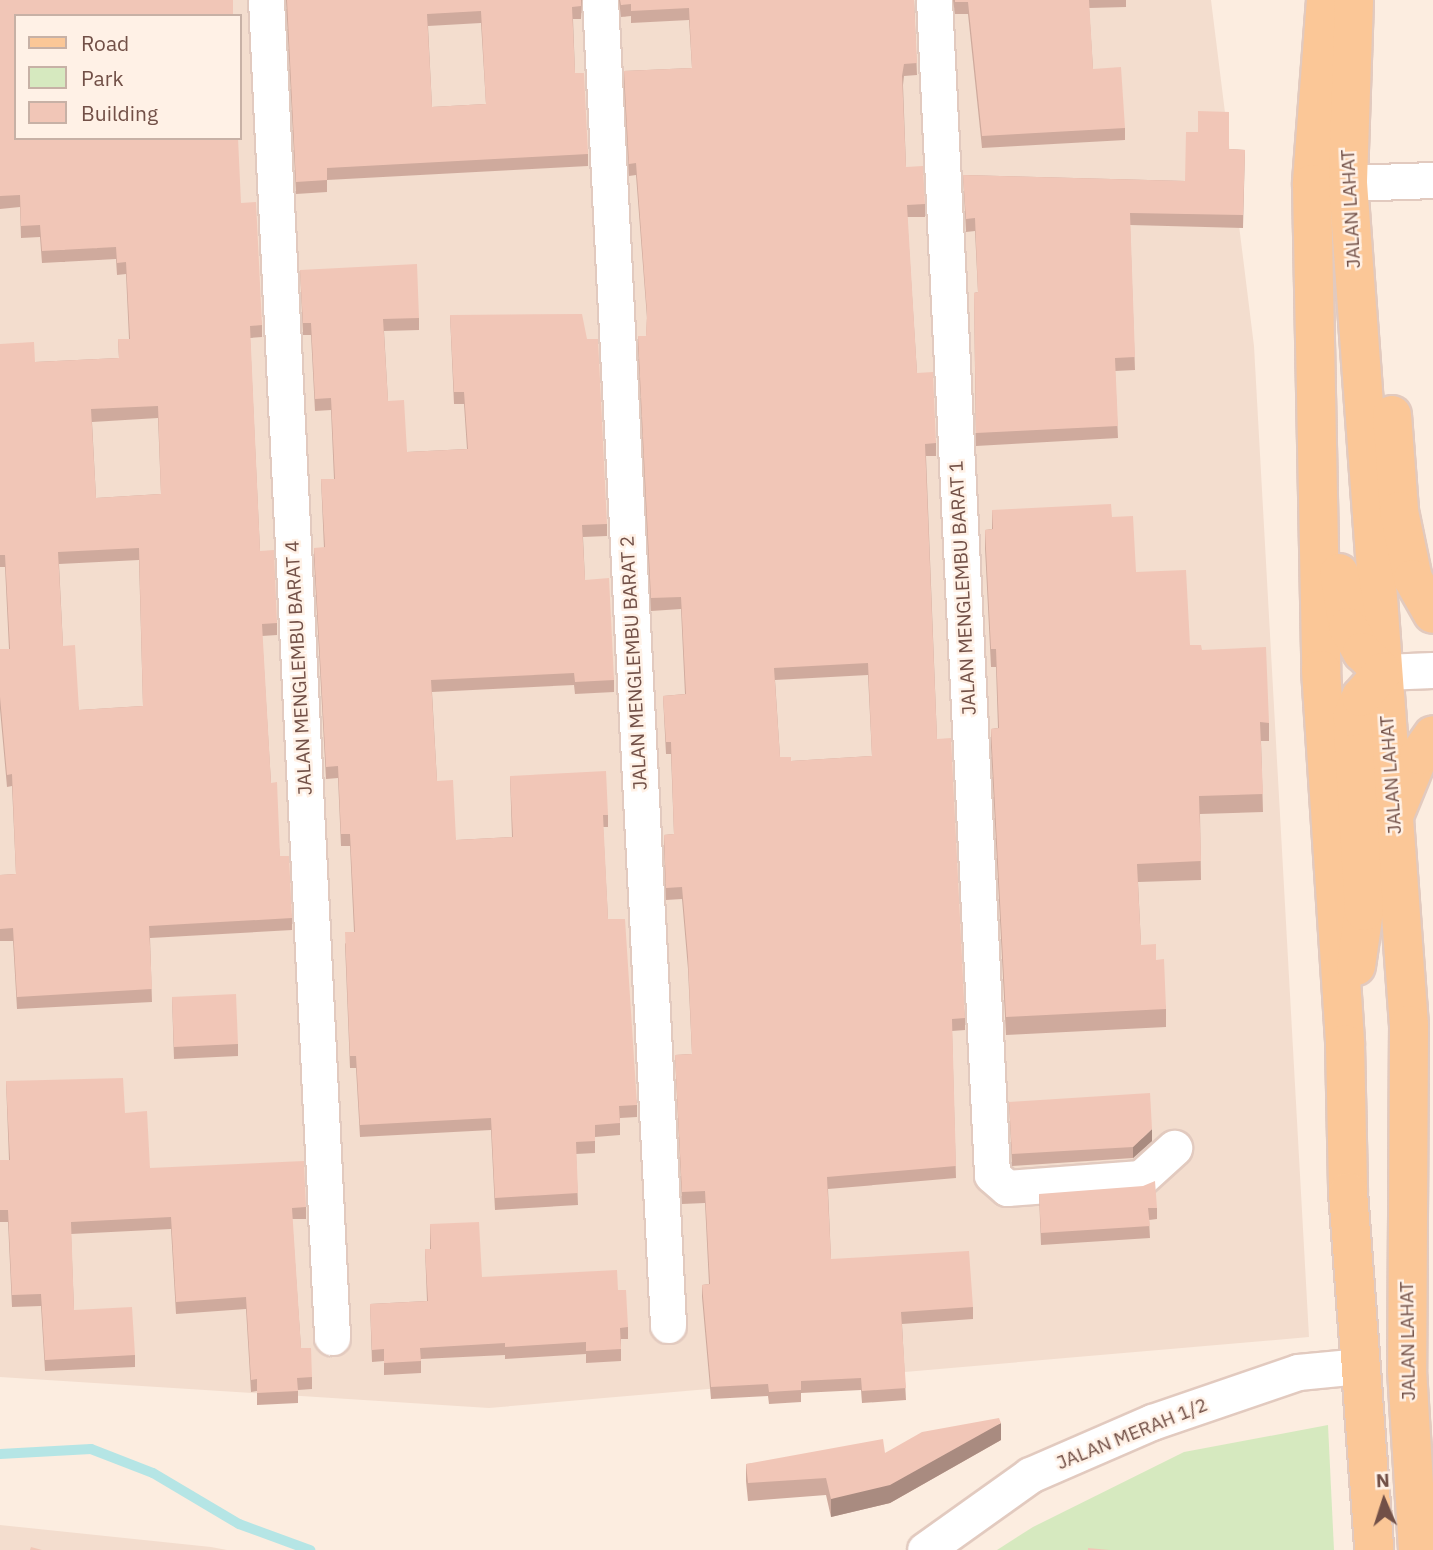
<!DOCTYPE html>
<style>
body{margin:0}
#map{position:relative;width:1433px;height:1550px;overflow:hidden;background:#fcede0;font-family:"IBM Plex Sans",sans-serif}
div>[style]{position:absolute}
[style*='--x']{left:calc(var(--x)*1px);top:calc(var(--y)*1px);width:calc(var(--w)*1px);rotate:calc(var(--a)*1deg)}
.residential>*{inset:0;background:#f3ddce}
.green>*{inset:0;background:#d6e9bf}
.stream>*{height:10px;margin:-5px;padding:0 5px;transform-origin:5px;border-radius:5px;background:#b5e5e5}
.roads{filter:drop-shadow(2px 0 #e2cabf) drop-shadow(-2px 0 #e2cabf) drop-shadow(0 2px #e2cabf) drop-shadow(0 -2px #e2cabf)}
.minor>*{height:35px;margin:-17.5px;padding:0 17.5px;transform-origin:17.5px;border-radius:17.5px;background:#fff}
.major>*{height:38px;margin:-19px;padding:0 19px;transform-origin:19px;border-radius:19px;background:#fbc797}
.wall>*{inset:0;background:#cfaa9d}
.shaded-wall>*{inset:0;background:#a98b80}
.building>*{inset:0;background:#f1c6b7}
span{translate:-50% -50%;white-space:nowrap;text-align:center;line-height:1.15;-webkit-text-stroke:5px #fff1e6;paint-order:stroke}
.street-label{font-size:19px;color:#725047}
.legend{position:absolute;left:14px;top:14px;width:228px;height:126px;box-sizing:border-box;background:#fff1e6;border:2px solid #c7b1a6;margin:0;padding:9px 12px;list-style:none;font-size:21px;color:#725047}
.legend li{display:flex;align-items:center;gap:14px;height:35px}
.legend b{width:35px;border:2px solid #c7b1a6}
.north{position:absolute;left:1349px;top:1466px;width:70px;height:70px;-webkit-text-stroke:5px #fff1e6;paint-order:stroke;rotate:357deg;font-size:19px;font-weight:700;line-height:28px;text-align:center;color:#725047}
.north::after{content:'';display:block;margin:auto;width:24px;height:32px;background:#725047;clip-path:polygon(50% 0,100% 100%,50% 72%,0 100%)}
</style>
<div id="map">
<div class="residential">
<i style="clip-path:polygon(evenodd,0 0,1211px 0,1254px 346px,1309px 1337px,489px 1408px,0 1377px,0 0,16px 16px,240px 16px,240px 138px,16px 138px,16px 16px)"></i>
<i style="clip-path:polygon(0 1525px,211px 1547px,227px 1550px,0 1550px)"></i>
</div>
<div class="green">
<i style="clip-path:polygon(1328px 1425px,1334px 1550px,997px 1550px,1033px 1527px,1184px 1452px)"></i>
</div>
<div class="stream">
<i style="--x:0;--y:1454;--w:91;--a:-3.1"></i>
<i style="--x:91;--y:1449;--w:66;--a:21.2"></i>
<i style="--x:153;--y:1473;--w:100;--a:30.7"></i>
<i style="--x:239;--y:1524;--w:76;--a:20.1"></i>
</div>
<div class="roads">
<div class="minor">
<i style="--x:266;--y:0;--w:1339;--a:87.17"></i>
<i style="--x:600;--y:0;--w:1327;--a:87.06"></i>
<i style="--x:934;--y:0;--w:1176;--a:87.17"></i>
<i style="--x:992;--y:1175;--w:20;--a:41"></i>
<i style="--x:1007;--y:1188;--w:134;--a:-4.3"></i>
<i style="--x:1141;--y:1178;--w:45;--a:-42.3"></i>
<i style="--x:1319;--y:184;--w:114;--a:-2"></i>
<i style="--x:1383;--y:672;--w:50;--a:-2.3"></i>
<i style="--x:925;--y:1550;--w:129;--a:-35.5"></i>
<i style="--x:1030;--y:1475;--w:133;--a:-23.5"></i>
<i style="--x:1152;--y:1422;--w:154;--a:-18.9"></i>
<i style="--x:1298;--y:1372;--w:61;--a:-5.6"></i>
</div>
<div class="major">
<i style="--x:1326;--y:0;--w:185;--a:94.4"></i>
<i style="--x:1312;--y:184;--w:486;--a:88.9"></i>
<i style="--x:1321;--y:670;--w:375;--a:86.3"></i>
<i style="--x:1345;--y:1044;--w:148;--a:88.8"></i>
<i style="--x:1348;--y:1192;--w:359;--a:85.8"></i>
<i style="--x:1354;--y:0;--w:183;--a:91.9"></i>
<i style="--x:1348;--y:183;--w:844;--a:85.86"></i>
<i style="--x:1409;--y:1025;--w:345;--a:90.3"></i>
<i style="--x:1407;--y:1370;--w:180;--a:86.5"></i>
<i style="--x:1392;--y:415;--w:96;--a:85.8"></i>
<i style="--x:1399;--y:511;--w:69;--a:78.4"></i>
<i style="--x:1413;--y:579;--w:40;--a:60.3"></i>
<i style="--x:1339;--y:573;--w:55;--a:80.5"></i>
<i style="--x:1348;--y:627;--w:29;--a:61"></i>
<i style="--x:1362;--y:652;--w:29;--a:44"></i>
<i style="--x:1396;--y:811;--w:61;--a:-67.7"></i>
<i style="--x:1419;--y:755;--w:24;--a:-55"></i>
<i style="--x:1356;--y:966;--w:56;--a:-81.7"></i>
<i style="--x:1364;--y:911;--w:194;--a:-93.5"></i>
<i style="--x:1352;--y:717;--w:22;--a:-66"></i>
<i style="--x:1361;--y:697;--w:33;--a:-49"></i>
</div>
</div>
<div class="wall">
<i style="clip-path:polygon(evenodd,0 0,241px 203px,262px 325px,262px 337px,250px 338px,260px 551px,277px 623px,277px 635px,262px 636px,271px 783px,280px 856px,292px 918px,292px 930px,150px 938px,152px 1002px,17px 1009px,13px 941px,0 941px,0 875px,16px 874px,12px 786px,7px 787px,0 709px,0 649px,9px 649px,5px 567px,0 567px,0 344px,35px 362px,119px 358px,118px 339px,129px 339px,126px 274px,117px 275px,116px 259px,42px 263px,40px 237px,21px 238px,20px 207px,0 209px,0 0,158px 418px,161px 494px,96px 498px,92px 422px,158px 418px,0 0,139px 560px,143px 706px,79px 710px,63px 646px,59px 564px,139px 560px)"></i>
<i style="clip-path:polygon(evenodd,286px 0,582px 0,581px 19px,573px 19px,575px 73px,588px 154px,588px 166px,327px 180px,327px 192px,296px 194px,286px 0,481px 23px,486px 104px,432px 107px,428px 26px,481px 23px)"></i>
<i style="clip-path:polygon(evenodd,619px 0,914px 0,917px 75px,904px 76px,903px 85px,906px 167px,925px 204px,925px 217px,907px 217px,917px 373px,936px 443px,936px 456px,926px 456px,937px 739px,965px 1018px,965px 1030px,952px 1031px,956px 1178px,828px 1189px,831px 1259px,973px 1307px,973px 1319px,902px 1324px,906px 1400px,862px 1403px,861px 1390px,801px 1393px,801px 1402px,769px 1404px,768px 1396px,711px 1399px,702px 1297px,702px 1285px,709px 1284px,705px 1203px,682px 1204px,675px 1055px,692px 1054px,688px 969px,682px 899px,666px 900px,664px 847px,664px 835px,674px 834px,671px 754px,666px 754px,663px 696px,685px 694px,681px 609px,651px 611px,638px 348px,638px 336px,646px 336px,647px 318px,636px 175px,629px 176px,624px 83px,624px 71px,692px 68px,689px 20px,631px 23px,631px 16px,621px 17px,619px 0,868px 675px,872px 756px,791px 761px,780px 757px,775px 680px,868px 675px)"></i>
<i style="clip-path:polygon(953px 0,1126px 0,1126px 7px,1089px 8px,1093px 69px,1125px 128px,1125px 140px,982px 148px,968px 14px,955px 14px)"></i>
<i style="clip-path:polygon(1229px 149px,1245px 150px,1243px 228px,1130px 225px,1135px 370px,1115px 371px,1118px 438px,976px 446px,974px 293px,978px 292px,975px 231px,966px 232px,963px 175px,1185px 181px)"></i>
<i style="clip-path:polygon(300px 270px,419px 318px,419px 330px,384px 331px,388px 401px,407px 452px,467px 449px,464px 404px,454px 404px,450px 315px,607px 524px,607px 536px,583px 537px,585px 580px,614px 680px,614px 692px,575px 694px,574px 685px,432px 692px,437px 781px,456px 840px,512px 837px,510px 776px,608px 815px,608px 827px,603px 827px,608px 919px,637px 1105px,637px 1117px,620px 1118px,620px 1135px,595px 1137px,595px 1153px,576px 1154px,578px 1205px,495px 1210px,491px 1130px,360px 1137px,356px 1068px,350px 1068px,345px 944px,354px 932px,350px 846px,341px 846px,338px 778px,326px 779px,314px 560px,314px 548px,324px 548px,321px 479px,334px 479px,331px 410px,315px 411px,311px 335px,303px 335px)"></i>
<i style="clip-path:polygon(992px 510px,1112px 517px,1136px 572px,1190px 645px,1202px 650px,1269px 723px,1269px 741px,1261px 741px,1263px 812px,1200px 814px,1201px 880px,1138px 882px,1141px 945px,1156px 960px,1166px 1009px,1166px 1027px,1006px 1035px,991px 747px,991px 729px,998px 728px,996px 667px,991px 667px,985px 548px,985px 530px,992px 529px)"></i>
<i style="clip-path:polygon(172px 997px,238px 1044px,238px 1056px,174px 1059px)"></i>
<i style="clip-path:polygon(6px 1081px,125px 1113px,150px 1168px,306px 1207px,306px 1219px,292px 1219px,301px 1348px,312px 1377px,312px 1389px,298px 1390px,298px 1403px,257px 1405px,257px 1391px,251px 1392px,246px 1309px,176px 1314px,171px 1229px,71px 1234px,74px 1310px,135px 1355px,135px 1367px,45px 1371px,41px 1306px,12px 1307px,8px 1222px,0 1222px,0 1160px,9px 1160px)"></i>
<i style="clip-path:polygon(1009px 1102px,1152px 1141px,1133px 1158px,1012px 1166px)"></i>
<i style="clip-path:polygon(1039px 1194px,1157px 1208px,1157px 1219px,1149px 1220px,1150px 1238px,1041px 1245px)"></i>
<i style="clip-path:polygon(430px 1224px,482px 1277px,618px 1290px,628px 1327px,628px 1339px,621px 1339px,621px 1361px,586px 1363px,586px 1354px,505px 1359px,505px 1355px,421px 1359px,421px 1373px,384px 1375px,384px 1361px,372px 1362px,370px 1304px,427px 1301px,425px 1249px,430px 1249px)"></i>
<i style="clip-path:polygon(1001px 1440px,890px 1503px,831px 1517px,826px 1495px,748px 1501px,746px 1481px,746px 1464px,885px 1453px)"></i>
</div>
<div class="shaded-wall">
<i style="clip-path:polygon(1152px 1129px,1152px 1141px,1133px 1158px,1133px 1147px)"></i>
<i style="clip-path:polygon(1001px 1423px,1001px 1440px,890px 1503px,831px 1517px,831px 1499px)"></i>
</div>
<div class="building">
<i style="clip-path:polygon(evenodd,0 0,233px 0,233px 16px,16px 16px,16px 138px,238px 138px,241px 203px,256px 202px,262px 325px,250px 326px,260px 551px,274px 550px,277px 623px,262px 624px,271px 783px,277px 782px,280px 856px,289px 856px,292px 918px,149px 926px,152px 989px,17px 997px,13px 928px,0 929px,0 875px,16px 874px,12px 774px,7px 775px,0 697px,0 649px,10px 649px,5px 555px,0 555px,0 344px,34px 342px,35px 362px,119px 358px,118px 339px,130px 339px,126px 262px,117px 263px,116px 247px,42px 251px,40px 225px,21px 226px,20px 195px,0 196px,0 0,158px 406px,161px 494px,96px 498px,91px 409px,158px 406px,0 0,139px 548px,143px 706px,79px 710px,75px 645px,63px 646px,58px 552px,139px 548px)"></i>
<i style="clip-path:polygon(evenodd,287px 0,581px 0,581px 6px,572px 7px,575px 73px,584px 73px,588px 154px,327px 168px,327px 180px,296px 182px,287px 0,481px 11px,486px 104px,432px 107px,427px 14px,481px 11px)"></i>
<i style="clip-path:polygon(evenodd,620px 0,914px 0,917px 63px,904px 64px,902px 76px,906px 167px,923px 166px,925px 204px,907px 205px,917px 373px,933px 372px,936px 443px,925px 444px,937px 739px,951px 738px,965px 1018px,952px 1019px,956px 1166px,827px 1177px,831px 1259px,969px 1251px,973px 1307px,901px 1312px,906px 1388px,862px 1391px,861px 1378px,801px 1381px,801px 1390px,769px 1392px,768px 1384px,711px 1387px,702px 1285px,710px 1284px,705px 1191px,682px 1192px,675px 1055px,692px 1054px,688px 957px,682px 887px,666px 888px,664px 835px,674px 834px,671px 742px,666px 742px,663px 696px,686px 694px,681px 597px,651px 598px,638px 336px,646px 336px,647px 312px,636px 163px,629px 164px,624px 71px,692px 68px,689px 8px,631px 11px,631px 4px,621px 5px,620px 0,868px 663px,872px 756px,791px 761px,791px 757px,780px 757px,774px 668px,868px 663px)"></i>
<i style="clip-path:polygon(955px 0,1089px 0,1093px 69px,1121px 67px,1125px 128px,982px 136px,968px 2px,955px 2px)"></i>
<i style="clip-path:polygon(1198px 111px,1229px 112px,1229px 149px,1245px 150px,1243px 215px,1130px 213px,1135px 357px,1115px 358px,1118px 426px,976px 433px,974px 293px,978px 292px,975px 218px,966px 219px,963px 175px,1185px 181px,1186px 132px,1198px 132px)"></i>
<i style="clip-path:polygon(417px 264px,419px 318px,383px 319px,388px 401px,404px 400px,407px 452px,468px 449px,464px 392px,454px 392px,450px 315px,582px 314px,587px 339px,598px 339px,607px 524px,582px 525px,585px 580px,609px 578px,614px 680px,575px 682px,574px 673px,431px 680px,437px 781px,453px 780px,456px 840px,513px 837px,510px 776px,606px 771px,608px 815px,603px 815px,608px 919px,625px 919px,637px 1105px,619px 1106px,620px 1123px,595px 1125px,595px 1141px,576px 1142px,578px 1193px,495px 1198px,491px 1118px,360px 1125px,356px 1056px,350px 1056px,345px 932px,355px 932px,350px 834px,341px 834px,338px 766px,326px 767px,314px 548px,325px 547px,321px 479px,335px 479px,331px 398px,315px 399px,311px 323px,303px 323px,300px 270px)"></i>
<i style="clip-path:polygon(1111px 504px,1112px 517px,1133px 516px,1136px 572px,1186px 570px,1190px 645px,1201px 645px,1202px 650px,1266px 647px,1269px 723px,1260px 722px,1263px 794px,1199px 796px,1201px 861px,1137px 864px,1141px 945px,1156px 944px,1156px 960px,1164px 959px,1166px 1009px,1006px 1017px,991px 729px,999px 728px,996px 649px,991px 649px,985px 530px,993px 529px,992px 510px)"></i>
<i style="clip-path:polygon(236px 994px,238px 1044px,174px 1047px,172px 997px)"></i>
<i style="clip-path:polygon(123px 1078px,125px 1113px,147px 1111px,150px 1168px,304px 1161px,306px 1207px,292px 1208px,301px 1348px,311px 1348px,312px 1377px,297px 1378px,298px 1391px,257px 1393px,257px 1379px,251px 1380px,246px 1297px,176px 1302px,171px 1217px,71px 1222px,74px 1310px,132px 1307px,135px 1355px,45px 1360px,41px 1294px,12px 1295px,8px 1210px,0 1210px,0 1160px,10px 1160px,6px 1081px)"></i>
<i style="clip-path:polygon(1150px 1093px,1152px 1129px,1133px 1147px,1012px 1154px,1009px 1102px)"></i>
<i style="clip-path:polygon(1155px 1181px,1157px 1208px,1148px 1208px,1150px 1226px,1041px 1233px,1039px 1194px,1143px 1186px)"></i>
<i style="clip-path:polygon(479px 1222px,482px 1277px,617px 1270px,618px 1290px,626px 1290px,628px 1327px,620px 1328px,621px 1349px,586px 1351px,586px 1342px,505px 1347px,505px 1343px,420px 1348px,421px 1361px,384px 1363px,384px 1349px,372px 1350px,370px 1304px,428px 1301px,425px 1249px,431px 1249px,430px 1224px)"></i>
<i style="clip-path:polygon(999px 1418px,1001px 1423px,890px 1485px,831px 1499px,826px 1478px,748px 1483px,746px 1464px,883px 1439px,885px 1453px,922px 1432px)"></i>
<i style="clip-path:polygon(31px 1547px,42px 1550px,30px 1550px)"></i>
<i style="clip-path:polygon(1088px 1548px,1110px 1550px,1088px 1550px)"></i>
</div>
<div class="street-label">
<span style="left:1351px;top:209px;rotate:-93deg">JALAN LAHAT</span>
<span style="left:963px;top:588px;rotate:-93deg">JALAN MENGLEMBU BARAT 1</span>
<span style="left:634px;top:663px;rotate:-93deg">JALAN MENGLEMBU BARAT 2</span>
<span style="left:299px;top:668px;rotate:-93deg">JALAN MENGLEMBU BARAT 4</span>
<span style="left:1391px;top:775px;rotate:-94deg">JALAN LAHAT</span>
<span style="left:1408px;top:1341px;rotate:-91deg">JALAN LAHAT</span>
<span style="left:1132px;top:1434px;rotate:-22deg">JALAN MERAH 1/2</span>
</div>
<ul class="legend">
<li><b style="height:9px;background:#fbc797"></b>Road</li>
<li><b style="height:19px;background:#d6e9bf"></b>Park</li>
<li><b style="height:19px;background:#f1c6b7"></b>Building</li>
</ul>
<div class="north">N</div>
</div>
